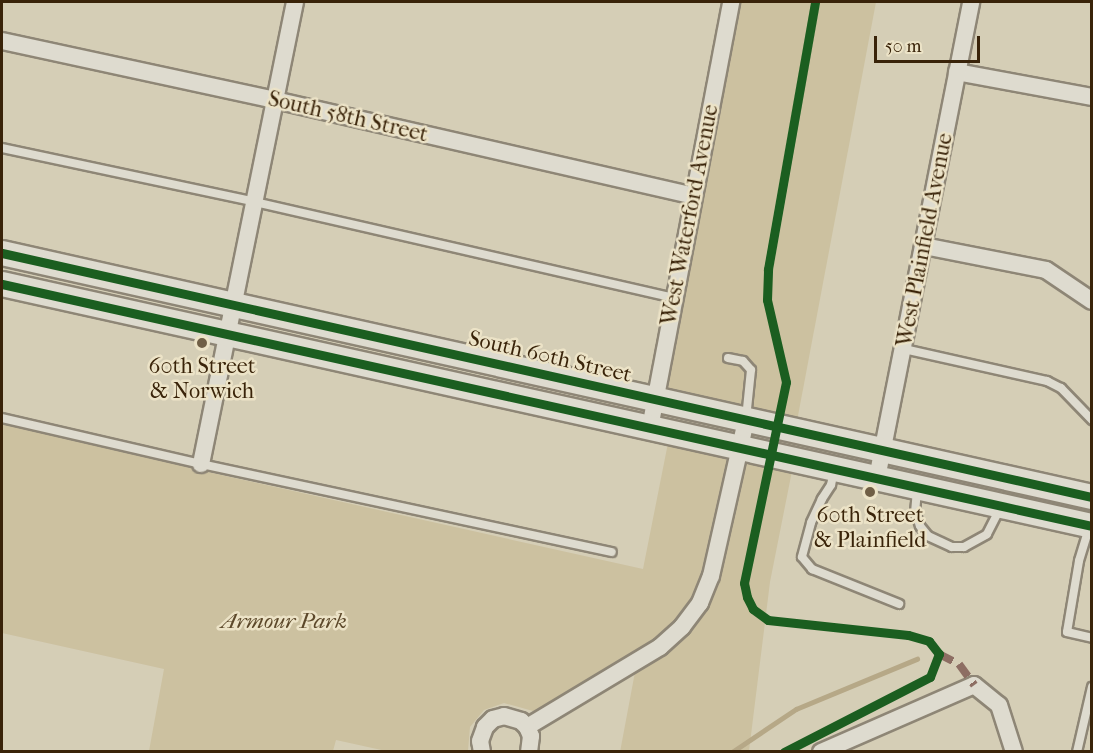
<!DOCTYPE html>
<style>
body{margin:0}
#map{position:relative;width:1093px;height:753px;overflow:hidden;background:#d5ceb6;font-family:"IM FELL French Canon",serif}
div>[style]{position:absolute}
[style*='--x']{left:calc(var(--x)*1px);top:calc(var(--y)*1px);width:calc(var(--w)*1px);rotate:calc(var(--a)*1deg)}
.green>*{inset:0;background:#ccc1a0}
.stream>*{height:4.5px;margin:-2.25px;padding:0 2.25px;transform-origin:2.25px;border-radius:2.25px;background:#b6a887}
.roads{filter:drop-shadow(2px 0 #8e8676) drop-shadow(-2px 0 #8e8676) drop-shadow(0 2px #8e8676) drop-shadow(0 -2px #8e8676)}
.service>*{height:8px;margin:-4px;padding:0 4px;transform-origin:4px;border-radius:4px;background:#dedbcf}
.minor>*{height:16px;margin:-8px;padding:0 8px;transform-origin:8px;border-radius:8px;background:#dedbcf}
.secondary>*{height:24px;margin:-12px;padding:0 12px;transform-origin:12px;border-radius:12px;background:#dedbcf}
.quiet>*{height:8px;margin-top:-4px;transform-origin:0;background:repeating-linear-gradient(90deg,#8d6e63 0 15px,transparent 0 23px)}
.cycleway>*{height:9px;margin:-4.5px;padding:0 4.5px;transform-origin:4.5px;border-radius:4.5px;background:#1b5e20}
.dots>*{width:16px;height:16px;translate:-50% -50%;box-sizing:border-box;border:3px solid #ece3c7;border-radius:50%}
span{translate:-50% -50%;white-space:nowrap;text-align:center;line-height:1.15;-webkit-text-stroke:5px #ece3c7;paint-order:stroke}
.street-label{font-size:22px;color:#392309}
.poi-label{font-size:22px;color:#392309}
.park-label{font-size:22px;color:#5c482a;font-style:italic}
.frame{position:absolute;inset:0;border:3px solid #392309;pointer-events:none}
.scale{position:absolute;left:874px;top:36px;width:106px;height:27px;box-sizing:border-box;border:3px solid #392309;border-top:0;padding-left:8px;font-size:18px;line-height:21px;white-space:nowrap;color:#392309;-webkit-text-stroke:4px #ece3c7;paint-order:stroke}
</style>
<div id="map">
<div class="green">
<i style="clip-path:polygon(740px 2px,876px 2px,797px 421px,669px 392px,668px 388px,669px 368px)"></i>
<i style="clip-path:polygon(2px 422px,183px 463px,190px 468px,643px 569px,668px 443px,725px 456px,727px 463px,699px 582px,690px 599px,668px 628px,647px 645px,540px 710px,533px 711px,504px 703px,484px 710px,470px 727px,468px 751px,386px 751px,336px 740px,333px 751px,149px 751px,164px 669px,2px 633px)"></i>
<i style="clip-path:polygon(750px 460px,792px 471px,770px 582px,749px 751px,620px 752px,635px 672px,679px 642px,693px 627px,715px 590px,745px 466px)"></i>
</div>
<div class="stream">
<i style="--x:732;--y:752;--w:77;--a:-33.9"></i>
<i style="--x:796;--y:709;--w:131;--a:-22.5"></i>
</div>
<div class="roads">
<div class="service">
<i style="--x:2;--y:148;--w:259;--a:12"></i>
<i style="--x:255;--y:202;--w:429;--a:12.9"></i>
<i style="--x:904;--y:349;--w:147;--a:12.6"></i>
<i style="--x:1047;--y:381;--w:16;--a:27"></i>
<i style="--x:1061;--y:388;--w:45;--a:45.9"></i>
<i style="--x:728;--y:358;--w:15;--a:11"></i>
<i style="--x:743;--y:361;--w:12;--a:48"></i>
<i style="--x:751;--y:370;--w:48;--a:95.9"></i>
<i style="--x:2;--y:418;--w:204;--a:13"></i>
<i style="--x:201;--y:464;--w:420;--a:12.1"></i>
<i style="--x:834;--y:471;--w:14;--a:102"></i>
<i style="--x:831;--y:485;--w:17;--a:123"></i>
<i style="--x:822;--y:499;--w:26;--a:115"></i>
<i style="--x:811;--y:523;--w:35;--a:105"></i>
<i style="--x:802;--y:557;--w:16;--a:50"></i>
<i style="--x:812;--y:569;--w:94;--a:21.9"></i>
<i style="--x:917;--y:490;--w:22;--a:95"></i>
<i style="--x:915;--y:512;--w:15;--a:70"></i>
<i style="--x:920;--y:526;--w:13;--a:51"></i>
<i style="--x:928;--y:536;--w:26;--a:25"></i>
<i style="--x:952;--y:547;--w:12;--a:0"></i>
<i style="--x:964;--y:547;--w:26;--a:-29"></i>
<i style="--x:987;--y:534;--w:30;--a:-63"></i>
<i style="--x:1089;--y:528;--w:34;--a:107"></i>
<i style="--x:1079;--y:561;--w:72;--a:99.6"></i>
<i style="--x:1067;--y:632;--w:26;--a:13"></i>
<i style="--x:1077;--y:752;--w:67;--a:-77"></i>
</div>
<div class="minor">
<i style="--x:2;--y:41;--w:279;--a:12.2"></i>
<i style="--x:275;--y:100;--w:429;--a:12.9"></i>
<i style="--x:957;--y:72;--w:137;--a:10.5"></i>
<i style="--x:924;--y:246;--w:124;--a:11.1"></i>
<i style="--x:1046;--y:270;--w:55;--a:34"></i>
<i style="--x:650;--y:428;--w:434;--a:-79.2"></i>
<i style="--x:201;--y:464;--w:471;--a:-78.5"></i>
<i style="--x:877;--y:478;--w:485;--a:-78.8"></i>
<i style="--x:527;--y:727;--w:155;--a:-31"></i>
<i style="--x:660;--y:647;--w:30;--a:-42"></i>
<i style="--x:682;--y:627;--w:30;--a:-53"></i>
<i style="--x:700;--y:603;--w:29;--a:-68"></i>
<i style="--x:711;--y:576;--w:159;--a:-77.3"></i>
<i style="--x:482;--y:752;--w:11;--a:-100"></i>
<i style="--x:480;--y:741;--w:15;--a:-70"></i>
<i style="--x:485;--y:727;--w:11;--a:-45"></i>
<i style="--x:493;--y:719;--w:11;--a:-15"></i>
<i style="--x:504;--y:716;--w:18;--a:16"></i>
<i style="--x:521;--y:721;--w:8;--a:45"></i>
<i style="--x:527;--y:727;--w:10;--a:66"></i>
<i style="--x:531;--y:736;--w:16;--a:97"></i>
<i style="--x:821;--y:752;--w:167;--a:-23.6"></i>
<i style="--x:974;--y:685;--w:32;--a:39"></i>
<i style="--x:999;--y:705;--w:49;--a:72.3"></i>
</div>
<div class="secondary">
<i style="--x:2;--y:253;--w:1117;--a:12.62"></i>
<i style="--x:2;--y:284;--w:1117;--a:12.52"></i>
</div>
</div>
<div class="quiet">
<i style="--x:939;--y:654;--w:22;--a:27"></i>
<i style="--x:959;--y:664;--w:26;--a:54"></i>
</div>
<div class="cycleway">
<i style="--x:2;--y:253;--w:1117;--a:12.62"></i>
<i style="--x:2;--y:284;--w:1117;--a:12.52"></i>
<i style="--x:784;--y:752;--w:164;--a:-27.2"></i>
<i style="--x:930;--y:677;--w:25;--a:-69"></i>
<i style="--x:939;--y:654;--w:16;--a:-128"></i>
<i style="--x:929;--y:641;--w:22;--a:-164"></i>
<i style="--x:908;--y:635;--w:141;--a:-173.9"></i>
<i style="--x:768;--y:620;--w:19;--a:-144"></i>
<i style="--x:753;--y:609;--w:13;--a:-117"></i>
<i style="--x:747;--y:597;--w:14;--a:-102"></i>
<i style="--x:744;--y:583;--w:205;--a:-78.2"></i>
<i style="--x:786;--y:382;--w:84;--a:-103"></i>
<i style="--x:767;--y:300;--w:31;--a:-88"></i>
<i style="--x:768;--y:269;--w:271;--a:-80"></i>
</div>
<div class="dots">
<i style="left:202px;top:343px;background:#705f46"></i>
<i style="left:870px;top:492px;background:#705f46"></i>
</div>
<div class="street-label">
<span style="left:348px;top:117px;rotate:13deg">South 58th Street</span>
<span style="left:690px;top:215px;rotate:-79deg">West Waterford Avenue</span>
<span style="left:925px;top:240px;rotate:-79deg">West Plainfield Avenue</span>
<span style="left:550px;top:357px;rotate:13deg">South 60th Street</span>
</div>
<div class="poi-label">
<span style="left:202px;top:379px">60th Street<br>&amp; Norwich</span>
<span style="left:870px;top:528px">60th Street<br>&amp; Plainfield</span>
</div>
<div class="park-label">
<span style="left:284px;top:622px">Armour Park</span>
</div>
<div class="frame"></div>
<div class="scale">50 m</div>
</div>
